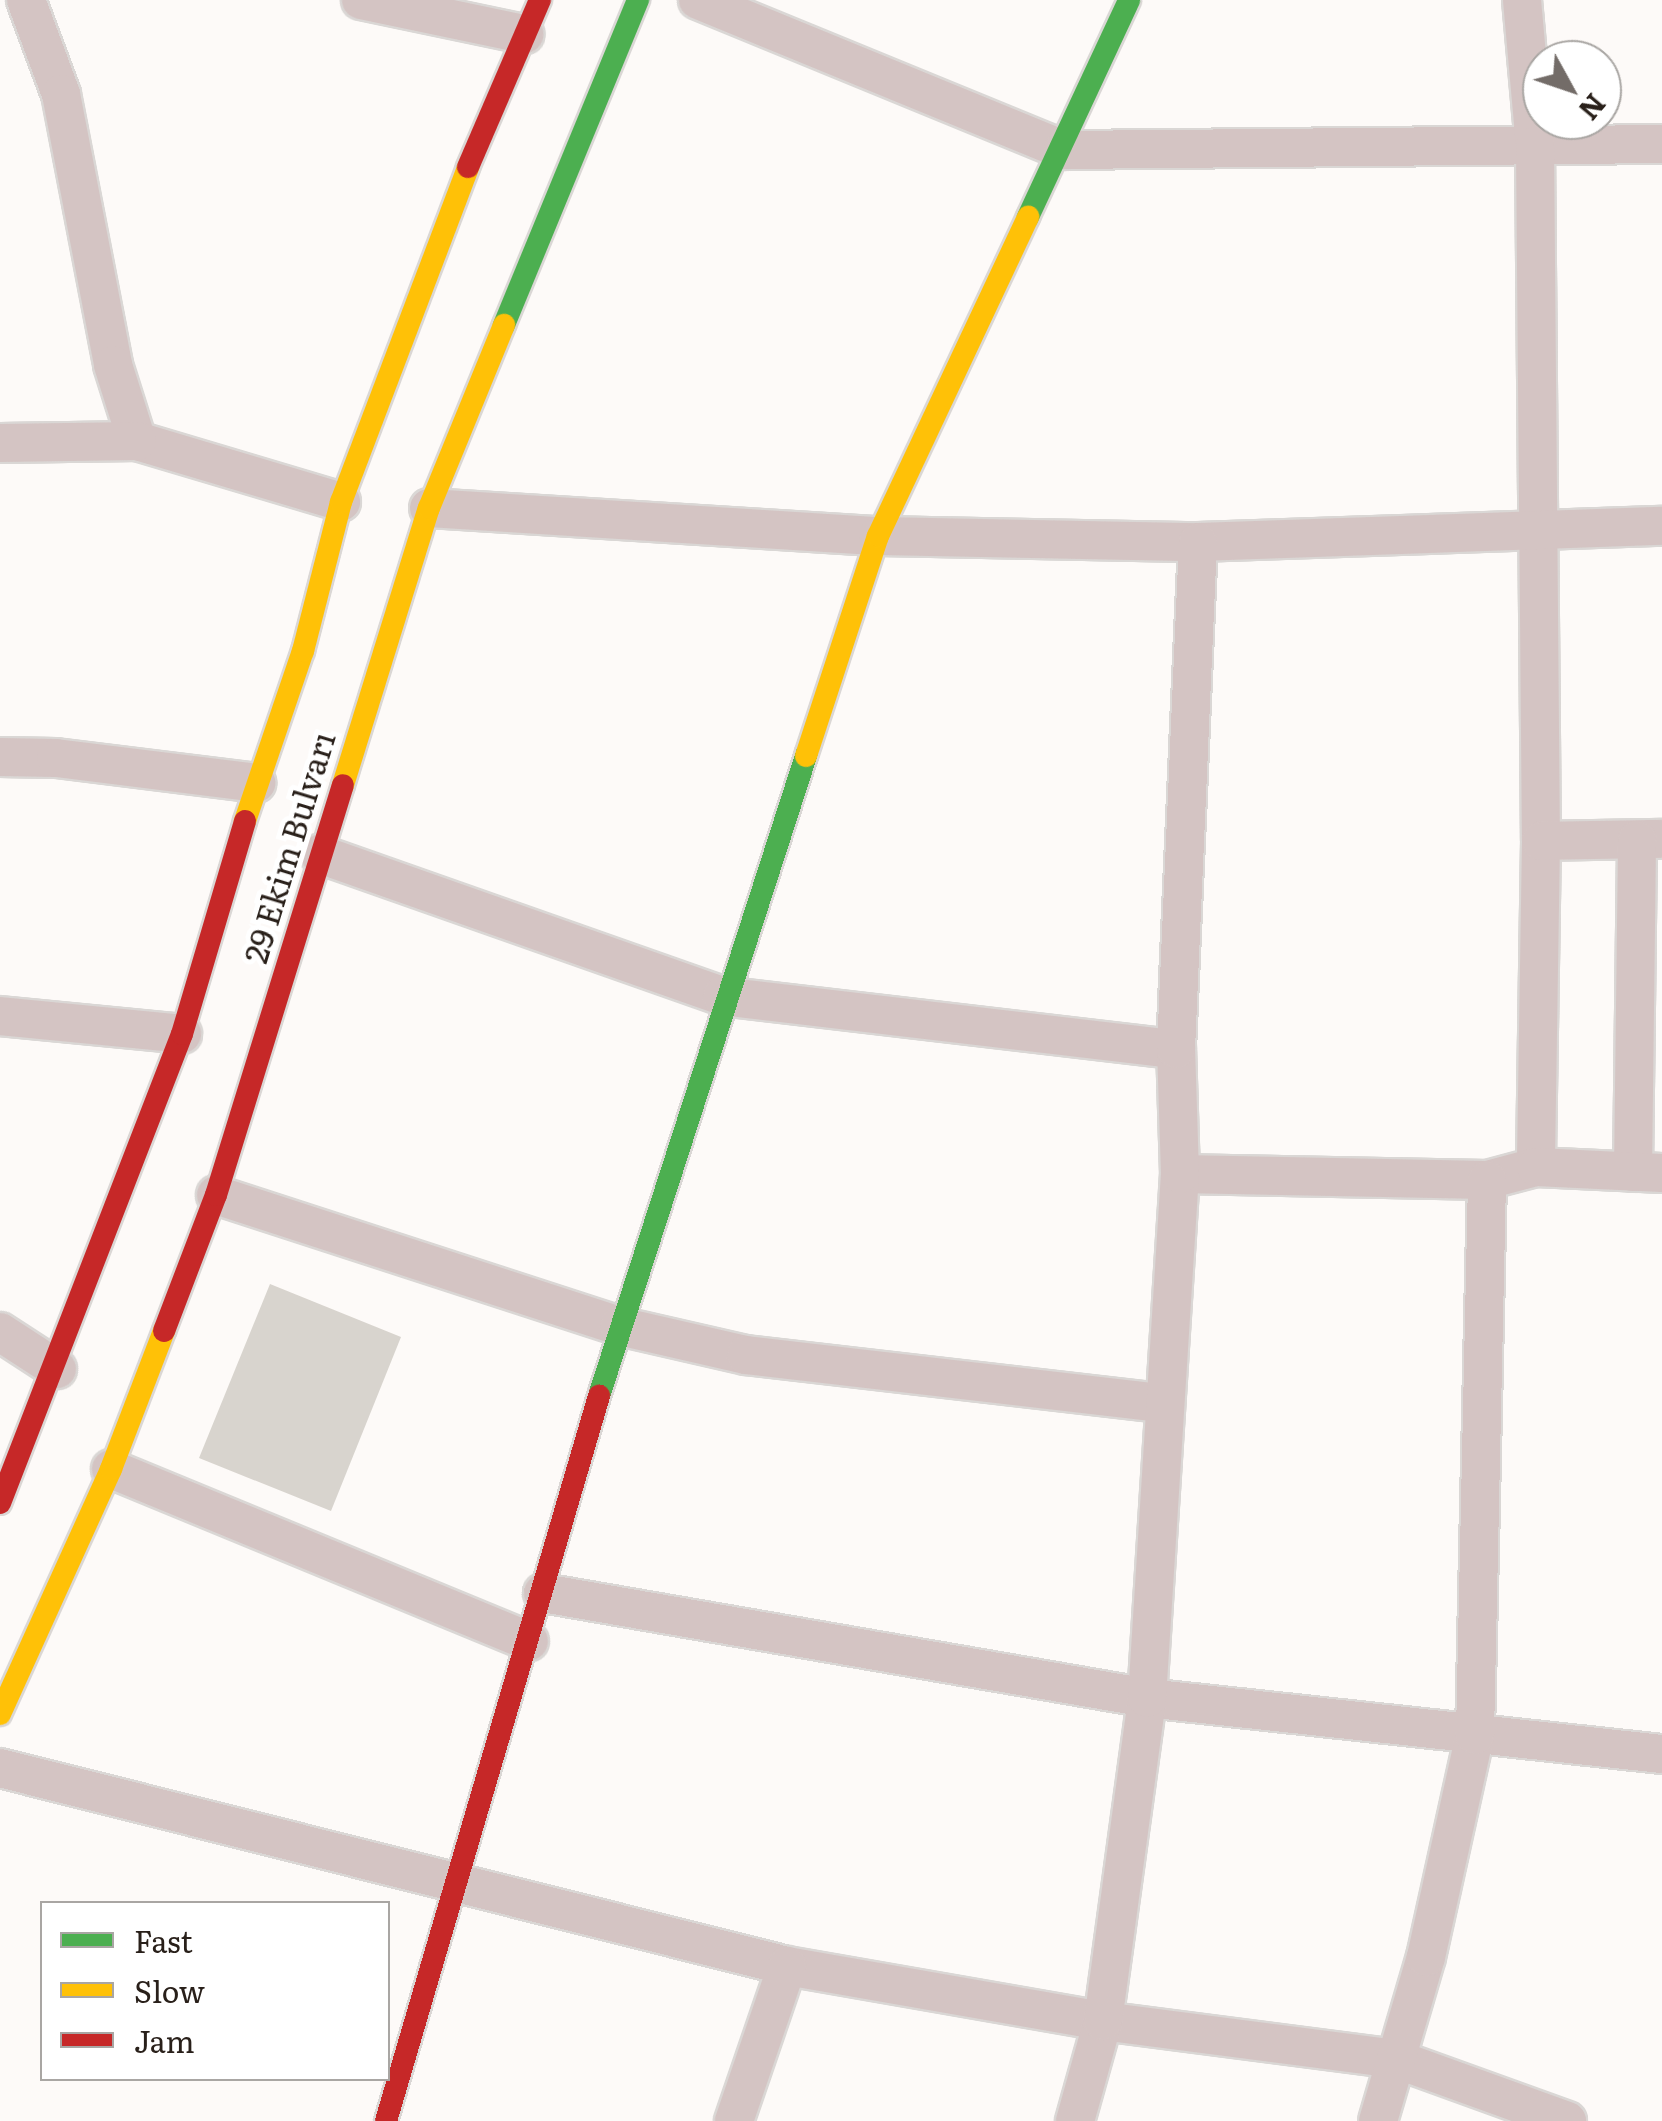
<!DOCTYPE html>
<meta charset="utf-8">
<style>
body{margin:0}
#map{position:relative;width:1662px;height:2121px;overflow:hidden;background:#fdfaf8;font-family:Literata,serif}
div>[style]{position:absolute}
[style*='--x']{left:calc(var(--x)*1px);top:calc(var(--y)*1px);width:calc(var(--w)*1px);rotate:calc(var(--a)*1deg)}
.building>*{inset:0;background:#d8d4ce}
.roads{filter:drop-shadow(2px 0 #dad7d5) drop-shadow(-2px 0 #dad7d5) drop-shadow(0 2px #dad7d5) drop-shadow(0 -2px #dad7d5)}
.street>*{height:38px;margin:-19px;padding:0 19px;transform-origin:19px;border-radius:19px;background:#d4c4c3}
.fast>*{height:22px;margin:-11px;padding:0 11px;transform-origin:11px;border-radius:11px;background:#4caf50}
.slow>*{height:22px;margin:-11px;padding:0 11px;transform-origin:11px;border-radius:11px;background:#ffc107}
.jam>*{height:22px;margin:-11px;padding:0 11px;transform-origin:11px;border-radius:11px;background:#c62828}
span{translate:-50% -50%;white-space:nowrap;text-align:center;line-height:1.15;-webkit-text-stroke:10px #fff;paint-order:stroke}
.street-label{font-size:32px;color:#29201a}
.legend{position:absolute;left:40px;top:1901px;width:350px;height:180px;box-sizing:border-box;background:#fff;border:2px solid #a9a6a3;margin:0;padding:12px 18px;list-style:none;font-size:30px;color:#29201a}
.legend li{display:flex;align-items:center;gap:20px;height:50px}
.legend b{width:50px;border:2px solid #a9a6a3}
.north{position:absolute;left:1522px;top:40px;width:100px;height:100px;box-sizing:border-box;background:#fff;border:2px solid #a9a6a3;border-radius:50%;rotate:130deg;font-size:28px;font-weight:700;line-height:40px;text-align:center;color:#29201a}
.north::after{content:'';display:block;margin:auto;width:35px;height:45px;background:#736c68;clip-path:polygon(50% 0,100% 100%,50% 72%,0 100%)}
</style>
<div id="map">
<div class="building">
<i style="clip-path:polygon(270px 1284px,401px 1337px,331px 1511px,199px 1458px)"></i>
</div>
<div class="roads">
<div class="street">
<i style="--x:26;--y:0;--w:100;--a:69.6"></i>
<i style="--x:61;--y:94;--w:276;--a:79.1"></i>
<i style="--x:113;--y:365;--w:80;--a:72.5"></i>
<i style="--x:137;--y:441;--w:213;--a:16.6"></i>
<i style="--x:361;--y:0;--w:167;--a:11.8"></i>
<i style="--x:698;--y:0;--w:395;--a:22.3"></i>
<i style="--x:1063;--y:150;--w:599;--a:-0.57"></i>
<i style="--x:1522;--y:0;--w:147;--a:84.9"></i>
<i style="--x:1535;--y:146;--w:695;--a:89.51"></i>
<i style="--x:1541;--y:841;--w:326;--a:90.9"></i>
<i style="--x:0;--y:443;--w:137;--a:-0.8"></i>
<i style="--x:429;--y:508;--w:450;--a:3.6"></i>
<i style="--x:878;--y:536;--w:320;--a:1.1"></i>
<i style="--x:1198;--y:542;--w:464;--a:-2"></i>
<i style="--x:0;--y:757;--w:56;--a:1"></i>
<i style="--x:56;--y:758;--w:202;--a:7.1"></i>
<i style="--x:1541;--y:841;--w:119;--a:-1"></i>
<i style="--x:319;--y:854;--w:427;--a:19.4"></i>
<i style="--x:722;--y:996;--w:457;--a:6.7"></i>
<i style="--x:0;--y:1016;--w:183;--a:5.6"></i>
<i style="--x:1633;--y:1172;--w:332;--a:-89.3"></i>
<i style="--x:1180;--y:1174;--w:307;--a:1.1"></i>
<i style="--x:1487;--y:1180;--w:51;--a:-14.9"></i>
<i style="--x:1536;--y:1167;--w:126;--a:2.7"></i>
<i style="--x:216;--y:1195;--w:424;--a:18"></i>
<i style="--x:619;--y:1326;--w:130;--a:12.9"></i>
<i style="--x:746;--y:1355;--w:421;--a:6.6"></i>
<i style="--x:0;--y:1332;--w:68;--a:33"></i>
<i style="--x:111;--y:1469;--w:452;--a:22.4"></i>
<i style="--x:543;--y:1593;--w:613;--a:9.86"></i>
<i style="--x:1147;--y:1698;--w:518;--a:6.21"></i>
<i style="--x:0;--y:1768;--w:812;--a:14.12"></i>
<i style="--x:787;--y:1966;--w:321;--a:9.9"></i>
<i style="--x:1103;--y:2021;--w:295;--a:7.4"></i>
<i style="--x:1396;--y:2059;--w:182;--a:19.9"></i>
<i style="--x:734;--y:2121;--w:164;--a:-71.1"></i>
<i style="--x:1075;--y:2121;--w:104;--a:-74.4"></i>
<i style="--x:1103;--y:2021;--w:326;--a:-82.2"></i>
<i style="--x:1147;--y:1698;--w:525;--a:-86.4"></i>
<i style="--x:1180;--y:1174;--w:125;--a:-91.8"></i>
<i style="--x:1176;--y:1049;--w:507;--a:-87.52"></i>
<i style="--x:1378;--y:2121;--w:171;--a:-73.7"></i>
<i style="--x:1426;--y:1957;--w:227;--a:-77.6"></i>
<i style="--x:1475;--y:1735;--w:555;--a:-88.76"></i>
</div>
<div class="fast">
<i style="--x:1028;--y:217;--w:239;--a:-65"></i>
<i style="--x:504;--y:325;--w:352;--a:-67.6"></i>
<i style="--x:599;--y:1396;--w:673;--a:-72.08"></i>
</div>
<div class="slow">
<i style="--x:806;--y:756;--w:231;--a:-71.9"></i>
<i style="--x:878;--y:536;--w:353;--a:-64.8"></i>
<i style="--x:343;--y:785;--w:290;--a:-72.8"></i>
<i style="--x:429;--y:508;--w:198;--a:-67.7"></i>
<i style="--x:245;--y:821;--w:180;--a:-71.2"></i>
<i style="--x:303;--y:651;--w:154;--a:-75.7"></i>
<i style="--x:341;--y:502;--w:358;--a:-69.2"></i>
<i style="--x:0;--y:1714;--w:269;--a:-65.6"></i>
<i style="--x:111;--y:1469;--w:148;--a:-69"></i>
</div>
<div class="jam">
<i style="--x:468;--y:167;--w:182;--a:-66.7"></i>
<i style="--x:164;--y:1331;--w:146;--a:-69.1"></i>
<i style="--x:216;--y:1195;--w:429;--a:-72.8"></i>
<i style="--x:0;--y:1503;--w:503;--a:-68.79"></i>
<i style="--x:182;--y:1034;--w:222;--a:-73.5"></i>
<i style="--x:386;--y:2121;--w:756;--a:-73.63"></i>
</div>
</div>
<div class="street-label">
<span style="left:288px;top:847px;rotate:-73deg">29 Ekim Bulvarı</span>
</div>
<ul class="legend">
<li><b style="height:12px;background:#4caf50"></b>Fast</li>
<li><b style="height:12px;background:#ffc107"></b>Slow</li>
<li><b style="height:12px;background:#c62828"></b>Jam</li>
</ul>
<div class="north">N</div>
</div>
